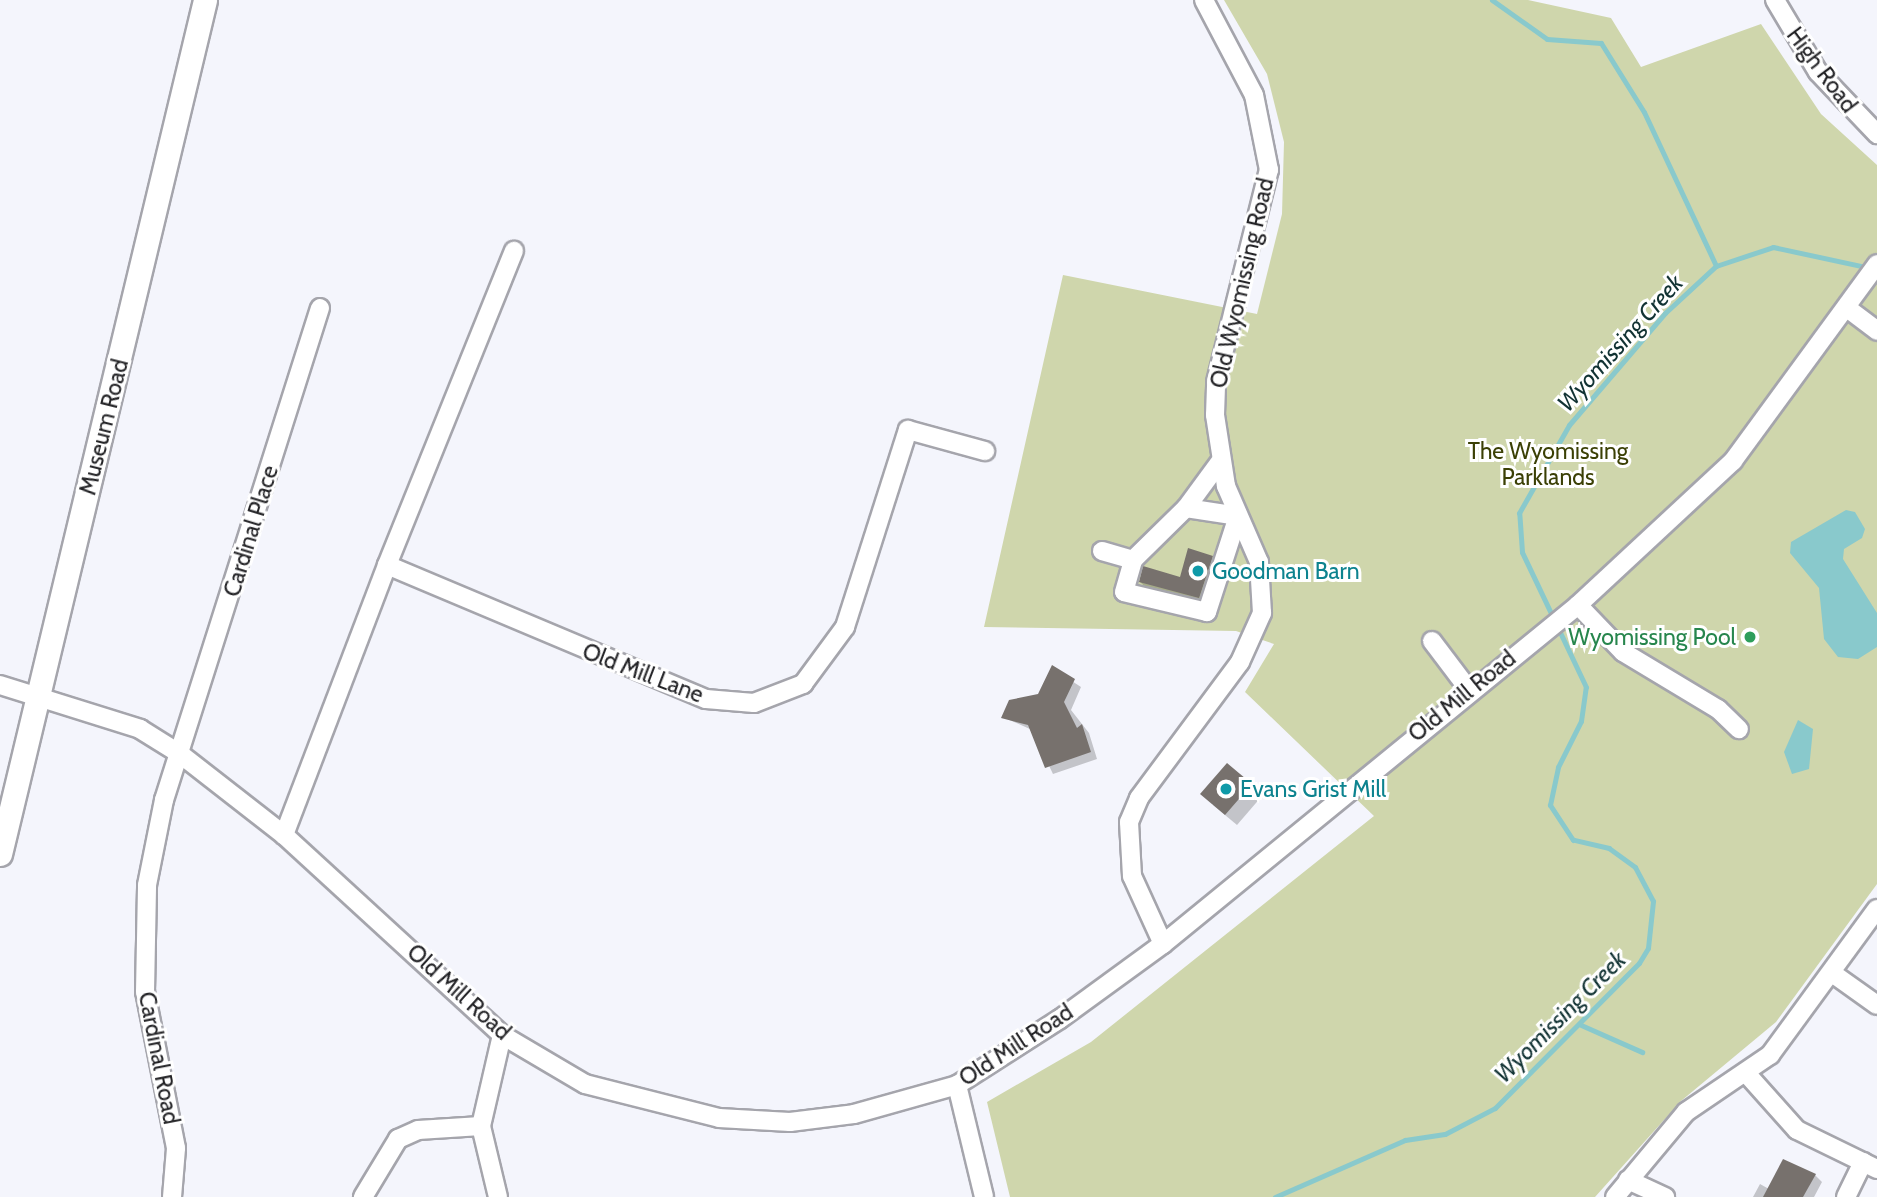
<!DOCTYPE html>
<style>
body{margin:0}
#map{position:relative;width:1877px;height:1197px;overflow:hidden;background:#f4f5fc;font-family:Cabin,sans-serif}
div>[style]{position:absolute}
[style*='--x']{left:calc(var(--x)*1px);top:calc(var(--y)*1px);width:calc(var(--w)*1px);rotate:calc(var(--a)*1deg)}
.green>*{inset:0;background:#cfd6ac}
.water>*{inset:0;background:#89c9cc}
.shadow>*{inset:0;background:#0003}
.stream>*{height:5px;margin:-2.5px;padding:0 2.5px;transform-origin:2.5px;border-radius:2.5px;background:#89c9cc}
.building>*{inset:0;background:#77716d}
.roads{filter:drop-shadow(2px 0 #a5a5ac) drop-shadow(-2px 0 #a5a5ac) drop-shadow(0 2px #a5a5ac) drop-shadow(0 -2px #a5a5ac)}
.minor>*{height:18px;margin:-9px;padding:0 9px;transform-origin:9px;border-radius:9px;background:#fff}
.major>*{height:23px;margin:-11.5px;padding:0 11.5px;transform-origin:11.5px;border-radius:11.5px;background:#fff}
.dots>*{width:19px;height:19px;translate:-50% -50%;box-sizing:border-box;border:4px solid #fff;border-radius:50%}
span{translate:-50% -50%;white-space:nowrap;text-align:center;line-height:1.15;-webkit-text-stroke:6px #fff;paint-order:stroke}
.street-label{font-size:23px;color:#232326}
.park-label{font-size:23px;color:#3b4005}
.culture-label{font-size:23px;color:#0d838f}
.left{translate:0 -50%;text-align:left}
.leisure-label{font-size:23px;color:#27864d}
.right{translate:-100% -50%;text-align:right}
.water-label{font-size:24px;color:#113233;font-style:italic}
</style>
<div id="map">
<div class="green">
<i style="clip-path:polygon(1224px 0,1528px 0,1611px 18px,1641px 67px,1761px 24px,1821px 114px,1877px 165px,1877px 884px,1776px 1022px,1681px 1101px,1595px 1197px,1010px 1197px,987px 1102px,1091px 1042px,1374px 816px,1245px 692px,1274px 644px,1236px 631px,984px 627px,1063px 275px,1257px 314px,1282px 214px,1284px 142px,1267px 74px)"></i>
</div>
<div class="water">
<i style="clip-path:polygon(1846px 510px,1855px 512px,1865px 529px,1862px 538px,1844px 549px,1843px 559px,1877px 613px,1877px 647px,1858px 659px,1838px 657px,1824px 639px,1819px 588px,1790px 553px,1791px 542px)"></i>
<i style="clip-path:polygon(1798px 720px,1813px 729px,1809px 769px,1792px 774px,1784px 752px)"></i>
</div>
<div class="shadow">
<i style="clip-path:polygon(1212px 557px,1223px 568px,1210px 608px,1152px 593px,1140px 582px,1181px 579px)"></i>
<i style="clip-path:polygon(1052px 668px,1081px 687px,1071px 710px,1089px 733px,1097px 759px,1053px 774px,1032px 730px,1003px 717px,1039px 695px)"></i>
<i style="clip-path:polygon(1227px 765px,1262px 796px,1237px 825px,1213px 805px)"></i>
<i style="clip-path:polygon(1815px 1175px,1822px 1182px,1814px 1197px,1753px 1197px,1760px 1184px,1769px 1189px)"></i>
</div>
<div class="stream">
<i style="--x:1492;--y:0;--w:67;--a:35.3"></i>
<i style="--x:1547;--y:39;--w:54;--a:4.2"></i>
<i style="--x:1601;--y:43;--w:81;--a:58.1"></i>
<i style="--x:1644;--y:112;--w:170;--a:64.9"></i>
<i style="--x:1581;--y:1025;--w:67;--a:23.9"></i>
<i style="--x:1275;--y:1197;--w:142;--a:-23.7"></i>
<i style="--x:1405;--y:1140;--w:40;--a:-8.5"></i>
<i style="--x:1445;--y:1134;--w:56;--a:-27.5"></i>
<i style="--x:1495;--y:1108;--w:204;--a:-45.2"></i>
<i style="--x:1639;--y:963;--w:17;--a:-59"></i>
<i style="--x:1648;--y:948;--w:47;--a:-83.9"></i>
<i style="--x:1653;--y:901;--w:38;--a:-118"></i>
<i style="--x:1635;--y:867;--w:32;--a:-144"></i>
<i style="--x:1609;--y:848;--w:37;--a:-167"></i>
<i style="--x:1573;--y:840;--w:42;--a:-123.3"></i>
<i style="--x:1550;--y:805;--w:39;--a:-78"></i>
<i style="--x:1558;--y:767;--w:51;--a:-63.4"></i>
<i style="--x:1581;--y:721;--w:34;--a:-82"></i>
<i style="--x:1586;--y:687;--w:149;--a:-115.4"></i>
<i style="--x:1522;--y:552;--w:39;--a:-94"></i>
<i style="--x:1519;--y:513;--w:101;--a:-60.4"></i>
<i style="--x:1569;--y:425;--w:148;--a:-49.4"></i>
<i style="--x:1665;--y:313;--w:69;--a:-42.7"></i>
<i style="--x:1716;--y:266;--w:60;--a:-18.4"></i>
<i style="--x:1773;--y:247;--w:99;--a:12.2"></i>
</div>
<div class="building">
<i style="clip-path:polygon(1188px 548px,1213px 556px,1199px 598px,1139px 582px,1143px 566px,1180px 577px)"></i>
<i style="clip-path:polygon(1052px 665px,1075px 679px,1064px 702px,1077px 728px,1082px 724px,1091px 752px,1045px 768px,1028px 725px,1001px 718px,1009px 700px,1038px 694px)"></i>
<i style="clip-path:polygon(1227px 763px,1252px 784px,1225px 815px,1200px 794px)"></i>
<i style="clip-path:polygon(1783px 1159px,1816px 1174px,1803px 1197px,1763px 1197px)"></i>
</div>
<div class="roads">
<div class="minor">
<i style="--x:1775;--y:0;--w:84;--a:59.2"></i>
<i style="--x:1818;--y:72;--w:86;--a:46.4"></i>
<i style="--x:1847;--y:308;--w:38;--a:37"></i>
<i style="--x:1186;--y:508;--w:56;--a:-53.7"></i>
<i style="--x:1102;--y:551;--w:32;--a:16"></i>
<i style="--x:1133;--y:560;--w:74;--a:-44.5"></i>
<i style="--x:1186;--y:508;--w:53;--a:8.7"></i>
<i style="--x:1238;--y:516;--w:101;--a:107.9"></i>
<i style="--x:1207;--y:612;--w:85;--a:-166.5"></i>
<i style="--x:1124;--y:592;--w:33;--a:-74"></i>
<i style="--x:387;--y:565;--w:339;--a:-68"></i>
<i style="--x:1578;--y:605;--w:65;--a:46.2"></i>
<i style="--x:1623;--y:652;--w:111;--a:31"></i>
<i style="--x:1718;--y:709;--w:29;--a:44"></i>
<i style="--x:1432;--y:641;--w:61;--a:52.9"></i>
<i style="--x:0;--y:685;--w:147;--a:17.4"></i>
<i style="--x:140;--y:729;--w:47;--a:32"></i>
<i style="--x:180;--y:754;--w:132;--a:37.9"></i>
<i style="--x:284;--y:835;--w:296;--a:42.5"></i>
<i style="--x:502;--y:1035;--w:96;--a:30.6"></i>
<i style="--x:585;--y:1084;--w:138;--a:14.2"></i>
<i style="--x:719;--y:1118;--w:71;--a:3.2"></i>
<i style="--x:790;--y:1122;--w:64;--a:-7.1"></i>
<i style="--x:854;--y:1114;--w:107;--a:-15.7"></i>
<i style="--x:957;--y:1085;--w:122;--a:-32.7"></i>
<i style="--x:1060;--y:1019;--w:127;--a:-36.1"></i>
<i style="--x:1163;--y:944;--w:536;--a:-39.24"></i>
<i style="--x:1578;--y:605;--w:212;--a:-42.9"></i>
<i style="--x:1733;--y:461;--w:244;--a:-53.8"></i>
<i style="--x:284;--y:835;--w:289;--a:-69.1"></i>
<i style="--x:387;--y:565;--w:346;--a:22.8"></i>
<i style="--x:706;--y:699;--w:48;--a:4.8"></i>
<i style="--x:754;--y:703;--w:53;--a:-21.2"></i>
<i style="--x:803;--y:684;--w:71;--a:-53.6"></i>
<i style="--x:845;--y:627;--w:207;--a:-72.3"></i>
<i style="--x:908;--y:430;--w:80;--a:15.3"></i>
<i style="--x:1163;--y:944;--w:75;--a:-114.5"></i>
<i style="--x:1132;--y:876;--w:54;--a:-93.2"></i>
<i style="--x:1129;--y:822;--w:26;--a:-67"></i>
<i style="--x:1139;--y:798;--w:169;--a:-53.4"></i>
<i style="--x:1240;--y:662;--w:54;--a:-65.8"></i>
<i style="--x:1262;--y:613;--w:51;--a:-93.4"></i>
<i style="--x:1259;--y:562;--w:83;--a:-113.5"></i>
<i style="--x:1226;--y:486;--w:72;--a:-98.8"></i>
<i style="--x:1215;--y:415;--w:33;--a:-88"></i>
<i style="--x:1216;--y:382;--w:219;--a:-76"></i>
<i style="--x:1269;--y:170;--w:76;--a:-101.3"></i>
<i style="--x:1254;--y:95;--w:107;--a:-117.8"></i>
<i style="--x:1832;--y:973;--w:55;--a:35.4"></i>
<i style="--x:1746;--y:1073;--w:76;--a:48.2"></i>
<i style="--x:1797;--y:1130;--w:89;--a:26"></i>
<i style="--x:957;--y:1085;--w:115;--a:76.4"></i>
<i style="--x:1628;--y:1180;--w:41;--a:24.7"></i>
<i style="--x:172;--y:1197;--w:49;--a:-85.3"></i>
<i style="--x:176;--y:1148;--w:159;--a:-101.2"></i>
<i style="--x:145;--y:992;--w:107;--a:-88.9"></i>
<i style="--x:147;--y:885;--w:87;--a:-78.7"></i>
<i style="--x:164;--y:800;--w:516;--a:-72.41"></i>
<i style="--x:363;--y:1197;--w:68;--a:-58.9"></i>
<i style="--x:398;--y:1139;--w:22;--a:-24"></i>
<i style="--x:418;--y:1130;--w:63;--a:-3.6"></i>
<i style="--x:498;--y:1197;--w:73;--a:-103.5"></i>
<i style="--x:481;--y:1126;--w:93;--a:-77"></i>
<i style="--x:1615;--y:1197;--w:111;--a:-50.1"></i>
<i style="--x:1686;--y:1112;--w:102;--a:-34.2"></i>
<i style="--x:1770;--y:1055;--w:181;--a:-53.8"></i>
<i style="--x:1846;--y:1197;--w:39;--a:-64"></i>
</div>
<div class="major">
<i style="--x:0;--y:854;--w:878;--a:-76.5"></i>
</div>
</div>
<div class="dots">
<i style="left:1198px;top:571px;background:#0f9aa8"></i>
<i style="left:1750px;top:637px;background:#2e9e5b"></i>
<i style="left:1226px;top:789px;background:#0f9aa8"></i>
</div>
<div class="street-label">
<span style="left:1822px;top:70px;rotate:53deg">High Road</span>
<span style="left:1242px;top:283px;rotate:-77deg">Old Wyomissing Road</span>
<span style="left:104px;top:427px;rotate:-76deg">Museum Road</span>
<span style="left:251px;top:531px;rotate:-73deg">Cardinal Place</span>
<span style="left:643px;top:673px;rotate:21deg">Old Mill Lane</span>
<span style="left:1462px;top:696px;rotate:-39deg">Old Mill Road</span>
<span style="left:459px;top:992px;rotate:42deg">Old Mill Road</span>
<span style="left:1016px;top:1045px;rotate:-33deg">Old Mill Road</span>
<span style="left:159px;top:1058px;rotate:79deg">Cardinal Road</span>
</div>
<div class="park-label">
<span style="left:1548px;top:464px">The Wyomissing<br>Parklands</span>
</div>
<div class="culture-label">
<span class="left" style="left:1212px;top:571px">Goodman Barn</span>
<span class="left" style="left:1240px;top:789px">Evans Grist Mill</span>
</div>
<div class="leisure-label">
<span class="right" style="left:1736px;top:637px">Wyomissing Pool</span>
</div>
<div class="water-label">
<span style="left:1620px;top:343px;rotate:-48deg">Wyomissing Creek</span>
<span style="left:1560px;top:1017px;rotate:-45deg">Wyomissing Creek</span>
</div>
</div>
